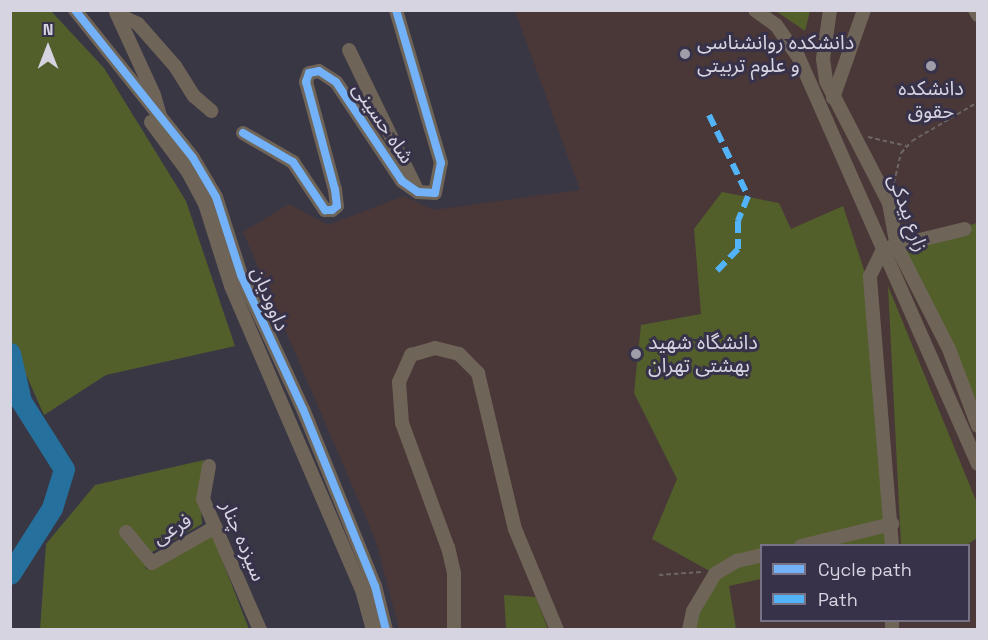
<!DOCTYPE html>
<meta charset="utf-8">
<style>
body{margin:0}
#map{position:relative;width:988px;height:640px;overflow:hidden;background:#3a3744;font-family:"Space Grotesk","Noto Sans Arabic",sans-serif}
div>[style]{position:absolute}
[style*='--x']{left:calc(var(--x)*1px);top:calc(var(--y)*1px);width:calc(var(--w)*1px);rotate:calc(var(--a)*1deg)}
.education>*{inset:0;background:#4a3838}
.green>*{inset:0;background:#525f2b}
.river>*{height:21px;margin:-10.5px;padding:0 10.5px;transform-origin:10.5px;border-radius:10.5px;background:#25709c}
.path>*{height:2px;margin-top:-1px;transform-origin:0;background:repeating-linear-gradient(90deg,#6d6662 0 4.5px,transparent 0 7.5px)}
.minor>*{height:14px;margin:-7px;padding:0 7px;transform-origin:7px;border-radius:7px;background:#6f6458}
.quiet>*{height:6px;margin-top:-3px;transform-origin:0;background:repeating-linear-gradient(90deg,#52b3f8 0 12px,transparent 0 18px)}
.cycleway>*{height:8px;margin:-4px;padding:0 4px;transform-origin:4px;border-radius:4px;background:#73b2f8}
.dots>*{width:16px;height:16px;translate:-50% -50%;box-sizing:border-box;border:3px solid #373249;border-radius:50%}
span{translate:-50% -50%;white-space:nowrap;text-align:center;line-height:1.15;-webkit-text-stroke:6px #373249;paint-order:stroke}
.poi-label{font-size:20px;color:#d7d4e2}
.left{translate:0 -50%;text-align:left}
.street-label{font-size:20px;color:#d7d4e2}
.frame{position:absolute;inset:0;border:12px solid #d7d4e2;pointer-events:none}
.legend{position:absolute;left:760px;top:544px;width:210px;height:78px;box-sizing:border-box;background:#373249;border:2px solid #777386;margin:0;padding:8px 10px;list-style:none;font-size:18px;color:#d7d4e2}
.legend li{display:flex;align-items:center;gap:12px;height:30px}
.legend b{width:30px;border:2px solid #777386}
.north{position:absolute;left:18px;top:18px;width:60px;height:60px;-webkit-text-stroke:4px #373249;paint-order:stroke;rotate:0deg;font-size:16px;font-weight:700;line-height:24px;text-align:center;color:#d7d4e2}
.north::after{content:'';display:block;margin:auto;width:21px;height:27px;background:#d7d4e2;clip-path:polygon(50% 0,100% 100%,50% 72%,0 100%)}
</style>
<div id="map">
<div class="education">
<i style="clip-path:polygon(evenodd,515px 11px,977px 11px,977px 629px,399px 629px,376px 541px,243px 232px,289px 204px,328px 225px,404px 196px,433px 210px,580px 190px,515px 11px,762px 546px,968px 546px,968px 620px,762px 620px,762px 546px)"></i>
</div>
<div class="green">
<i style="clip-path:polygon(10px 11px,51px 11px,104px 68px,186px 201px,235px 346px,106px 375px,44px 415px,11px 341px)"></i>
<i style="clip-path:polygon(776px 11px,810px 11px,805px 31px)"></i>
<i style="clip-path:polygon(722px 192px,779px 203px,791px 229px,843px 206px,869px 285px,892px 545px,762px 546px,761px 579px,729px 586px,736px 629px,689px 629px,715px 574px,652px 539px,677px 479px,634px 393px,641px 325px,701px 314px,694px 229px)"></i>
<i style="clip-path:polygon(977px 223px,977px 425px,897px 247px)"></i>
<i style="clip-path:polygon(888px 286px,977px 503px,977px 538px,967px 545px,901px 545px)"></i>
<i style="clip-path:polygon(204px 460px,200px 493px,202px 524px,152px 552px,144px 562px,146px 569px,151px 568px,212px 534px,249px 629px,40px 630px,46px 544px,95px 485px)"></i>
<i style="clip-path:polygon(504px 595px,536px 597px,548px 629px,506px 629px)"></i>
</div>
<div class="river">
<i style="--x:10;--y:353;--w:49;--a:77.1"></i>
<i style="--x:21;--y:401;--w:80;--a:57.7"></i>
<i style="--x:64;--y:469;--w:41;--a:107.1"></i>
<i style="--x:52;--y:508;--w:78;--a:122.5"></i>
</div>
<div class="path">
<i style="--x:868;--y:137;--w:39;--a:13"></i>
<i style="--x:894;--y:183;--w:31;--a:-77"></i>
<i style="--x:901;--y:153;--w:16;--a:-47"></i>
<i style="--x:912;--y:141;--w:77;--a:-30.6"></i>
<i style="--x:659;--y:575;--w:42;--a:-4.1"></i>
</div>
<div class="minor">
<i style="--x:75;--y:10;--w:189;--a:51.4"></i>
<i style="--x:193;--y:158;--w:45;--a:59.5"></i>
<i style="--x:216;--y:197;--w:82;--a:72.2"></i>
<i style="--x:241;--y:275;--w:148;--a:65.2"></i>
<i style="--x:303;--y:409;--w:191;--a:67.9"></i>
<i style="--x:375;--y:586;--w:45;--a:76"></i>
<i style="--x:755;--y:10;--w:26;--a:36"></i>
<i style="--x:776;--y:25;--w:38;--a:55"></i>
<i style="--x:798;--y:56;--w:446;--a:66.2"></i>
<i style="--x:830;--y:10;--w:49;--a:98.1"></i>
<i style="--x:823;--y:59;--w:22;--a:82"></i>
<i style="--x:826;--y:81;--w:137;--a:62.7"></i>
<i style="--x:889;--y:203;--w:45;--a:79.7"></i>
<i style="--x:897;--y:247;--w:114;--a:63"></i>
<i style="--x:949;--y:349;--w:82;--a:69.4"></i>
<i style="--x:975;--y:10;--w:6;--a:59"></i>
<i style="--x:116;--y:12;--w:91;--a:65.4"></i>
<i style="--x:154;--y:95;--w:22;--a:74"></i>
<i style="--x:117;--y:14;--w:23;--a:25"></i>
<i style="--x:138;--y:24;--w:56;--a:48.6"></i>
<i style="--x:175;--y:66;--w:36;--a:58"></i>
<i style="--x:194;--y:96;--w:23;--a:41"></i>
<i style="--x:349;--y:50;--w:156;--a:64.1"></i>
<i style="--x:833;--y:98;--w:93;--a:-70.6"></i>
<i style="--x:151;--y:122;--w:62;--a:53.5"></i>
<i style="--x:188;--y:172;--w:36;--a:62"></i>
<i style="--x:205;--y:204;--w:86;--a:72.4"></i>
<i style="--x:231;--y:286;--w:331;--a:66.7"></i>
<i style="--x:362;--y:590;--w:41;--a:74.6"></i>
<i style="--x:243;--y:133;--w:58;--a:30.1"></i>
<i style="--x:293;--y:162;--w:58;--a:56.3"></i>
<i style="--x:325;--y:210;--w:7;--a:0"></i>
<i style="--x:332;--y:210;--w:6;--a:-39"></i>
<i style="--x:337;--y:206;--w:16;--a:-97"></i>
<i style="--x:335;--y:190;--w:112;--a:-105"></i>
<i style="--x:306;--y:82;--w:9;--a:-72"></i>
<i style="--x:309;--y:73;--w:10;--a:-11"></i>
<i style="--x:319;--y:71;--w:20;--a:33"></i>
<i style="--x:336;--y:82;--w:119;--a:56.3"></i>
<i style="--x:402;--y:181;--w:19;--a:35"></i>
<i style="--x:418;--y:192;--w:17;--a:3"></i>
<i style="--x:435;--y:193;--w:31;--a:-79"></i>
<i style="--x:441;--y:163;--w:159;--a:-106.4"></i>
<i style="--x:209;--y:466;--w:34;--a:100"></i>
<i style="--x:203;--y:499;--w:143;--a:66.5"></i>
<i style="--x:126;--y:532;--w:40;--a:50"></i>
<i style="--x:152;--y:563;--w:73;--a:-29.7"></i>
<i style="--x:801;--y:546;--w:94;--a:-13.6"></i>
<i style="--x:892;--y:546;--w:271;--a:-94.7"></i>
<i style="--x:870;--y:276;--w:30;--a:-64"></i>
<i style="--x:883;--y:249;--w:84;--a:-13.7"></i>
<i style="--x:892;--y:620;--w:10;--a:90"></i>
<i style="--x:454;--y:630;--w:57;--a:-90"></i>
<i style="--x:454;--y:573;--w:26;--a:-103"></i>
<i style="--x:448;--y:548;--w:133;--a:-110.2"></i>
<i style="--x:402;--y:423;--w:41;--a:-94.2"></i>
<i style="--x:399;--y:382;--w:30;--a:-66"></i>
<i style="--x:411;--y:355;--w:25;--a:-16"></i>
<i style="--x:435;--y:348;--w:25;--a:14"></i>
<i style="--x:459;--y:354;--w:27;--a:45"></i>
<i style="--x:478;--y:373;--w:160;--a:76.7"></i>
<i style="--x:515;--y:529;--w:109;--a:67.4"></i>
<i style="--x:689;--y:630;--w:19;--a:-78"></i>
<i style="--x:693;--y:611;--w:43;--a:-59.3"></i>
<i style="--x:715;--y:574;--w:26;--a:-31"></i>
<i style="--x:737;--y:561;--w:26;--a:-13"></i>
</div>
<div class="quiet">
<i style="--x:709;--y:115;--w:90;--a:64.3"></i>
<i style="--x:748;--y:196;--w:27;--a:112"></i>
<i style="--x:738;--y:221;--w:28;--a:90"></i>
<i style="--x:738;--y:249;--w:30;--a:134"></i>
</div>
<div class="cycleway">
<i style="--x:75;--y:10;--w:189;--a:51.4"></i>
<i style="--x:193;--y:158;--w:45;--a:59.5"></i>
<i style="--x:216;--y:197;--w:82;--a:72.2"></i>
<i style="--x:241;--y:275;--w:148;--a:65.2"></i>
<i style="--x:303;--y:409;--w:191;--a:67.9"></i>
<i style="--x:375;--y:586;--w:45;--a:76"></i>
<i style="--x:243;--y:133;--w:58;--a:30.1"></i>
<i style="--x:293;--y:162;--w:58;--a:56.3"></i>
<i style="--x:325;--y:210;--w:7;--a:0"></i>
<i style="--x:332;--y:210;--w:6;--a:-39"></i>
<i style="--x:337;--y:206;--w:16;--a:-97"></i>
<i style="--x:335;--y:190;--w:112;--a:-105"></i>
<i style="--x:306;--y:82;--w:9;--a:-72"></i>
<i style="--x:309;--y:73;--w:10;--a:-11"></i>
<i style="--x:319;--y:71;--w:20;--a:33"></i>
<i style="--x:336;--y:82;--w:119;--a:56.3"></i>
<i style="--x:402;--y:181;--w:19;--a:35"></i>
<i style="--x:418;--y:192;--w:17;--a:3"></i>
<i style="--x:435;--y:193;--w:31;--a:-79"></i>
<i style="--x:441;--y:163;--w:159;--a:-106.4"></i>
</div>
<div class="dots">
<i style="left:685px;top:54px;background:#a09dab"></i>
<i style="left:931px;top:66px;background:#a09dab"></i>
<i style="left:636px;top:354px;background:#a09dab"></i>
</div>
<div class="poi-label">
<span class="left" style="left:697px;top:54px">دانشکده روانشناسی<br>و علوم تربیتی</span>
<span style="left:931px;top:100px">دانشکده<br>حقوق</span>
<span class="left" style="left:648px;top:354px">دانشگاه شهید<br>بهشتی تهران</span>
</div>
<div class="street-label">
<span style="left:383px;top:123px;rotate:56deg">شاه حسینی</span>
<span style="left:908px;top:213px;rotate:70deg">زارع بیدکی</span>
<span style="left:270px;top:299px;rotate:67deg">داوودیان</span>
<span style="left:172px;top:529px;rotate:-30deg">فرعی</span>
<span style="left:243px;top:541px;rotate:67deg">سیزده چنار</span>
</div>
<div class="frame"></div>
<ul class="legend">
<li><b style="height:8px;background:#73b2f8"></b>Cycle path</li>
<li><b style="height:8px;background:#52b3f8"></b>Path</li>
</ul>
<div class="north">N</div>
</div>
